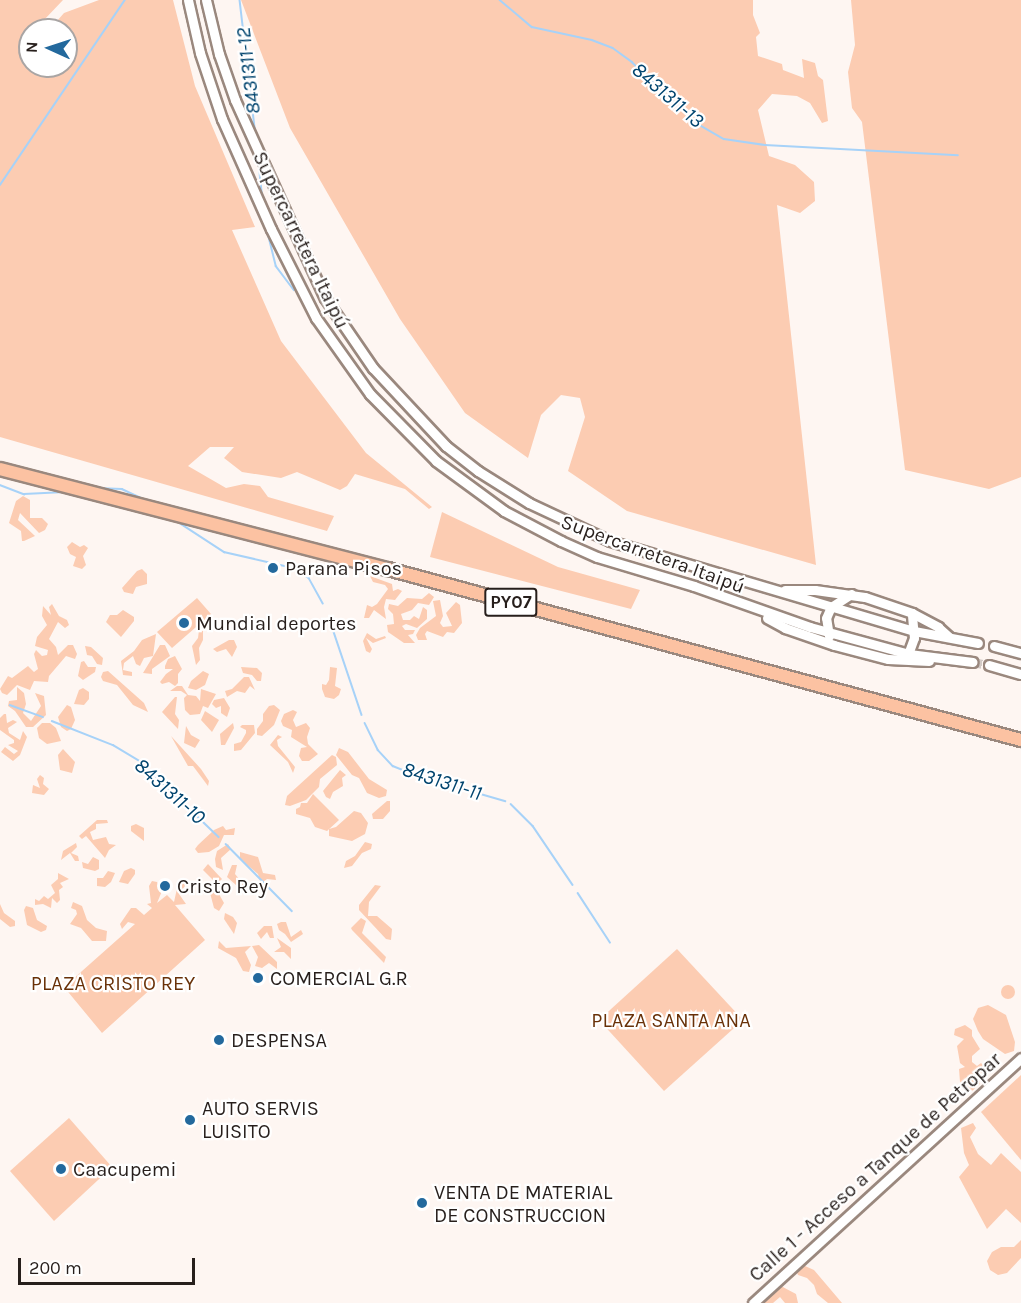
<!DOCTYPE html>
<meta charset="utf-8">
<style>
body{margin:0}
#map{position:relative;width:1021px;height:1303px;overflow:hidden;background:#fef6f2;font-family:Karla,sans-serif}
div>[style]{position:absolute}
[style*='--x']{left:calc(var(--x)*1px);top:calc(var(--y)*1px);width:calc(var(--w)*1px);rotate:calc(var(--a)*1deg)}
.green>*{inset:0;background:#fcccb2}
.round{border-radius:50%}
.stream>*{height:1.5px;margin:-0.75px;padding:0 0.75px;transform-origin:0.75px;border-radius:0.75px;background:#a7d2f8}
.tertiary-tunnel>*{height:9px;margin-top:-4.5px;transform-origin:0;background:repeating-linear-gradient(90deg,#d3cbc7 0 9px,transparent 0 13.5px)}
.roads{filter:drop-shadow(2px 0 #9a887e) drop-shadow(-2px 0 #9a887e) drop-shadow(0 2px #9a887e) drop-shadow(0 -2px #9a887e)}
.tertiary>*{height:9px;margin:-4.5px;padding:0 4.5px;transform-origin:4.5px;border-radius:4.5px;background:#fff}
.trunk>*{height:12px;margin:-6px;padding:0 6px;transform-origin:6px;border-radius:6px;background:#fcc2a2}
.dots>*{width:16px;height:16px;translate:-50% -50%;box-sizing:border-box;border:3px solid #fff;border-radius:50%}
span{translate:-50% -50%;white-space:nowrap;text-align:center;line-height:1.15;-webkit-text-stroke:4.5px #fff;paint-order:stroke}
.shield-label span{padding:2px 4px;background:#fff;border:2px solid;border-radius:4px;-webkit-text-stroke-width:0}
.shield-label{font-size:18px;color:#271f1c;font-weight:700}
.street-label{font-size:20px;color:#271f1c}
.poi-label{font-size:20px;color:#271f1c}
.left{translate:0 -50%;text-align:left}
.park-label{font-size:20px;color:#693108}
.water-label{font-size:21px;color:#01446e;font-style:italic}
.north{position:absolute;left:18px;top:18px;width:60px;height:60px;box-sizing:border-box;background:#fff;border:2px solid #a9a5a4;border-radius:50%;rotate:273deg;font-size:16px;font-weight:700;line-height:24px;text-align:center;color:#271f1c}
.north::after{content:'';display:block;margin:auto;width:21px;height:27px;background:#23699d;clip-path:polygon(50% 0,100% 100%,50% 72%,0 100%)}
.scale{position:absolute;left:18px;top:1258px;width:177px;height:27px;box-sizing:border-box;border:3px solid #271f1c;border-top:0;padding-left:8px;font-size:18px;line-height:21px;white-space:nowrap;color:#271f1c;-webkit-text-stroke:4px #fff;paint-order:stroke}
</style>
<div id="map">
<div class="green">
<i style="clip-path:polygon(0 0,63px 0,44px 20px,40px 30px,30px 30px,30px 66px,66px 66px,66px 30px,49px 30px,64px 13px,99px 0,173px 0,195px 86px,255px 227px,232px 230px,281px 341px,366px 453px,432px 507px,429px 509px,405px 489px,355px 474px,347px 486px,340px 490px,297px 472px,281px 478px,242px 472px,224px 458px,234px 447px,210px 447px,188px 466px,226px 488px,244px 484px,260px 486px,268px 497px,334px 516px,327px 531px,0 437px)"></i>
<i style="clip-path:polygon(241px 0,753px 0,753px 15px,760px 33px,756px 37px,758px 56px,782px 64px,783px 70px,804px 78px,802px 59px,815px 63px,818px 76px,823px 80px,828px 121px,822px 123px,810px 103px,797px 96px,772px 94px,758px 110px,769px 156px,795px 165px,814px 182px,815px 201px,800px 213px,777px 205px,816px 565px,627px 511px,568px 471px,585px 417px,580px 398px,561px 395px,541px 415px,528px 458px,465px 413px,400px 319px,290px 128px)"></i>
<i style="clip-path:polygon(851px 0,1021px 0,1021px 477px,989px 489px,905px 470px,862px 122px,852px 108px,848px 72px,855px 45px)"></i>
<i style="clip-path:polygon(23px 496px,30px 500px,30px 518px,42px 518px,48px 524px,45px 530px,39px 533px,20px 513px,18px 520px,35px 536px,24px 541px,22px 541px,21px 531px,9px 523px,16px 501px)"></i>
<i style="clip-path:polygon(442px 512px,558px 567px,640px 590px,631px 609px,430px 557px)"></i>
<i style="clip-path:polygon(72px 542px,80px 547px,84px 545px,88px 548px,83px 556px,86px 565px,82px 569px,73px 566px,76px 557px,70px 554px,67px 547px)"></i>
<i style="clip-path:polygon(142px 569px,147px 574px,147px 584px,136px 587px,133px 594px,124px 592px,122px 588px,137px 571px)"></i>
<i style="clip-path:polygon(370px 576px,392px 584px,393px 591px,398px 589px,402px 591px,395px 600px,386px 599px,384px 607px,386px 619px,374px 610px,369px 618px,364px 618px,367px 605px,372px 607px,377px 604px,388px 589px,385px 585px,373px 582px)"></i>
<i style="clip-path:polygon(429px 593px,434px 597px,429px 605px,418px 603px,412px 610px,401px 614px,403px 620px,410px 620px,414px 616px,419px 619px,423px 607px,427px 610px,427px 619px,417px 628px,406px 624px,402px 626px,405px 630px,415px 630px,413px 634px,408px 635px,415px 643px,404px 643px,388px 632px,387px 625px,394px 624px,393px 614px,388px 609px,389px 604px,398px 606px,407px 598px,422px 599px)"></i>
<i style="clip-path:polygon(197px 598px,211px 614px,172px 648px,157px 632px)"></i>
<i style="clip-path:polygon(440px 600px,443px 616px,440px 623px,443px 627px,452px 626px,446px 613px,456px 602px,460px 605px,462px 623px,454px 633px,447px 632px,443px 637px,427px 631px,425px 634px,427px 640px,418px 640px,416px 635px,420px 628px,436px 616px,433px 601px)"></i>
<i style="clip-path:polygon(52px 604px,59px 616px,67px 620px,69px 625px,65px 628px,58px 622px,49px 639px,56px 647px,58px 655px,68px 645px,73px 645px,77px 654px,75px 659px,66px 656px,49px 676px,48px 682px,34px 681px,30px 690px,17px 685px,7px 695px,2px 693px,0 689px,8px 676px,12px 678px,28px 666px,34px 672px,38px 669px,34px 654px,36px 650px,42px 656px,47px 655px,48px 650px,35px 646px,37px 637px,47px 625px,42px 616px,43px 606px,51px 615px,49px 607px)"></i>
<i style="clip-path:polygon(123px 610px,134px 617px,134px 621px,121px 637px,106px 622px,110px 615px,117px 615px)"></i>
<i style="clip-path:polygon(199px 630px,203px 631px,203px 640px,199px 648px,200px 660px,196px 665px,192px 646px,198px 638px)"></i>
<i style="clip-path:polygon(367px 633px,376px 639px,385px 636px,386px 638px,373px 643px,366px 638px,372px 649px,370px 653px,366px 651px,363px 641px)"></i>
<i style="clip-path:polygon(156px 634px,153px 656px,144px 658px,140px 666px,136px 664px,133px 656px,124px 663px,123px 670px,132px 672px,132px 676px,123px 675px,121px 661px,134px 651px,142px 640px)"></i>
<i style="clip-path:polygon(229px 640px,234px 640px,237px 647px,232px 657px,226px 649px,217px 652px,213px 649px)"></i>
<i style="clip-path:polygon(160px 645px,165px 645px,170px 656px,152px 669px,152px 674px,143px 673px)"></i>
<i style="clip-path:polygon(85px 646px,91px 647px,103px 658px,102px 665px,97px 664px,92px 656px,87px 655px)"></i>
<i style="clip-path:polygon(175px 656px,182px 669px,178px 674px,178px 683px,175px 686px,169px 682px,162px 684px,160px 682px,166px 674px,173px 669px,165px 669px,165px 666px,168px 659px)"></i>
<i style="clip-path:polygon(84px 661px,88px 667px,96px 667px,95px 672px,83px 680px,78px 676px,81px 662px)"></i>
<i style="clip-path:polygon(241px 667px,257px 668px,262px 673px,261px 681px,257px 681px,252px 675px,243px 673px)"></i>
<i style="clip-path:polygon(330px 667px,337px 668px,335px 686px,341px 689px,339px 695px,334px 699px,325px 697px,322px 689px,322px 684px,326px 685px,329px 680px)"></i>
<i style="clip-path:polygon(108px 671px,144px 703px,148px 712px,133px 705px,117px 685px,103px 681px,101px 677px,103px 672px)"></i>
<i style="clip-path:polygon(203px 671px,209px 674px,205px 685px,196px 690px,188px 688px,191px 681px)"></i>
<i style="clip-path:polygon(244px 677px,249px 677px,255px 690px,250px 686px,245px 693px,237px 691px,227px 697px,225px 691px,232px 689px)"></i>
<i style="clip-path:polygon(177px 686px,182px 686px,188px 695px,196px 696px,200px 701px,201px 689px,216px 694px,208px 708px,203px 706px,200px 714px,190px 715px,185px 710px,184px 698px,187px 695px,181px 691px,170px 691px)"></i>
<i style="clip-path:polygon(17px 687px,24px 693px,26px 704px,23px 713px,31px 721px,41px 706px,35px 693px,44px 696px,46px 715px,33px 727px,26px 727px,15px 711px,8px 706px,9px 701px,17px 700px)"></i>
<i style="clip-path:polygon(83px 688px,89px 692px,89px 699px,84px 705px,74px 704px,79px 690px)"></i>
<i style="clip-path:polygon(175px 697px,177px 697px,175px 714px,179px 720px,178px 729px,162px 712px)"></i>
<i style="clip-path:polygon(224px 698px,230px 708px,227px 717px,221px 713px,221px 706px,216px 708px,212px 704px,214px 700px)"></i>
<i style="clip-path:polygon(67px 705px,71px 707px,75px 720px,71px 729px,67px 731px,61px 727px,58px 717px)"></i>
<i style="clip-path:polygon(274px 705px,280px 710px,274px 725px,262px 736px,257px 735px,257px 729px,263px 721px,263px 714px,269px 706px)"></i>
<i style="clip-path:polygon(293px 710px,297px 712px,293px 720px,296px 727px,306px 723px,310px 728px,307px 737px,308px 744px,318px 754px,309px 761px,302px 761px,299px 756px,301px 748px,307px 747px,291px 737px,292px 730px,283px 726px,281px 721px,284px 714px)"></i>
<i style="clip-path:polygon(205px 711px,219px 720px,212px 732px,201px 720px)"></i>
<i style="clip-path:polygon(4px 714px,6px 714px,7px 723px,13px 720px,17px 722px,8px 728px,9px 733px,20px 740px,23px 731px,27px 737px,20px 755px,13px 761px,1px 752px,5px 747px,14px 754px,18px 751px,8px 745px,14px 743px,14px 740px,0 730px,0 718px)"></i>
<i style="clip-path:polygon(42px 723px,50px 723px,56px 728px,61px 741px,47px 744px,39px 738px,37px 728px)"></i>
<i style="clip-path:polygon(233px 723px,234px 728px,225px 745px,221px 745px,220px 734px)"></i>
<i style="clip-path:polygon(242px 725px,254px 725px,255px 733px,241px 750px,234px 751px,234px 744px,241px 742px,246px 733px,246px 730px,240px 727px)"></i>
<i style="clip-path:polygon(186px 726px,191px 735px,200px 740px,195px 748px,184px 743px)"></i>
<i style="clip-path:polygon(278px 735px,282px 737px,277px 740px,278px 746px,295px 767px,293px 773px,288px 762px,270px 745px)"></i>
<i style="clip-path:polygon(171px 736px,201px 769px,209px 781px,208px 786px,193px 766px,188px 766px)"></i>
<i style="clip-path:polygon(339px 748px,348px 752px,369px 779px,387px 790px,386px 796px,379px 798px,367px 793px,359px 778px,352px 775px,336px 755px)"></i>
<i style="clip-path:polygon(63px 749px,75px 762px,72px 773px,60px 770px,58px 755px)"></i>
<i style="clip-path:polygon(332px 755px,336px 757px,337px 765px,320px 779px,319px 787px,306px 800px,290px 806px,285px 805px,287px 796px)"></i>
<i style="clip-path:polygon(340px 770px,346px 775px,342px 778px,343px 786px,333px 792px,330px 799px,326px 797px,323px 791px)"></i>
<i style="clip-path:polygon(40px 775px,44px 778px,43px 784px,49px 789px,44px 795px,32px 793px,33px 785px,40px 788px,37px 779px)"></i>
<i style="clip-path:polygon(313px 794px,339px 820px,327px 831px,315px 827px,310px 818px,296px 814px,296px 809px,300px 807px,301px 803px,307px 803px)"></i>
<i style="clip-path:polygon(387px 801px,390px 801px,390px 811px,383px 819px,373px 819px,372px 814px)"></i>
<i style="clip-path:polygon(354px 811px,361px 813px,368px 823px,365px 834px,352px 841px,329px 836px,329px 829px,336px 827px)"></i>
<i style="clip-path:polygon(97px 820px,107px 820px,108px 823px,96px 824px,96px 829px,90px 832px,93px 840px,106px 837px,109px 844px,116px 845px,109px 850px,105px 858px,86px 836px,82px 839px,79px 836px)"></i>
<i style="clip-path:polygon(136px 824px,144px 828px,144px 841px,131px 831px,131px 826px)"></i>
<i style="clip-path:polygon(223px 826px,226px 830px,235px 828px,234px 835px,224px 835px,219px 846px,209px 852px,198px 853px,195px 849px,198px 845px,214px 830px)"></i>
<i style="clip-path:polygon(365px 842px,372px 844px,371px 849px,362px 853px,352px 866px,344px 868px,346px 861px,355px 856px)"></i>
<i style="clip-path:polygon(76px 843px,77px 847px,71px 853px,78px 856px,79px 861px,75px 861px,70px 853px,61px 860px,63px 851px)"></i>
<i style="clip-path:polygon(228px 844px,231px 849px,221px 858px,223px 870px,216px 867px,215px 859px,217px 851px)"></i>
<i style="clip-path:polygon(240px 852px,258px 857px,263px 873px,275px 875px,276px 880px,267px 879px,261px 884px,258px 874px,240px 859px)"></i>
<i style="clip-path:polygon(93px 857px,99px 860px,99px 869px,95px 871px,83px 868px,82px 862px,88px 864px)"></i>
<i style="clip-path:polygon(208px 864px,222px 879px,217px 884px,203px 870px)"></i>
<i style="clip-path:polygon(232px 865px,237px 865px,235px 874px,246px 887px,245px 893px,227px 877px)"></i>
<i style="clip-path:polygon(131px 868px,135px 870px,135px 874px,128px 884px,119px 882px,124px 871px)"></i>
<i style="clip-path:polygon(108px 871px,115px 873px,111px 882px,105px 887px,97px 886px,97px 878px,103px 878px)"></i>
<i style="clip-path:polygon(58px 873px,69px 879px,60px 883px,63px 887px,59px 890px,60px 900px,57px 903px,52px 898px,51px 908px,43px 904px,35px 905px,35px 899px,39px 901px,44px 896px,48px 899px,55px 893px,51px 885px,58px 879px)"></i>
<i style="clip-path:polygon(186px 880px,190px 885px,183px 888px,179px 894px,186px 904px,175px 905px,205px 940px,102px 1033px,64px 987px,135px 924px,128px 922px,122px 929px,120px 924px,131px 908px,136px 908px,144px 915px,152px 908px,147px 904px,151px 903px,149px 886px,152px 881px,157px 882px,162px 891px,157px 903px,167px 895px,174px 902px,178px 884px)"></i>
<i style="clip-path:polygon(375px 885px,381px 886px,369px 902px,368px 916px,377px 916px,392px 929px,391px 940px,386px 939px,359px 910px,359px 905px)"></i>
<i style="clip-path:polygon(215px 887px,224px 903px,219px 911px,214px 908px,210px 893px)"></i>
<i style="clip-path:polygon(73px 902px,82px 906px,87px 920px,96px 928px,107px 931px,106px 941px,92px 941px,81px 928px,70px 924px,77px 914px,76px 910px,71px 908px)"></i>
<i style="clip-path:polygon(0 904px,4px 913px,15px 921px,15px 926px,10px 927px,0 919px)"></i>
<i style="clip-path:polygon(26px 906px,33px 908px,37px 920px,47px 926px,46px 930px,41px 932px,27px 925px,24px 910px)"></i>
<i style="clip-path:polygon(225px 913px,233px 917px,237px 923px,234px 934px,224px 919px)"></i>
<i style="clip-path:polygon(361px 918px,366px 921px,362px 933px,386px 957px,384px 963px,352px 930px,351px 928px)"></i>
<i style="clip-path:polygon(281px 922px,286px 922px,291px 937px,301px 930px,303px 934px,291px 942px,285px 934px,279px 930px,277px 924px)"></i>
<i style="clip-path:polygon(264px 926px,272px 926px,274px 938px,270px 938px,267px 932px,261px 939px,257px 933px)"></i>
<i style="clip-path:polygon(277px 938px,291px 948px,291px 959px,284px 952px,274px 952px,281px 947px)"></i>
<i style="clip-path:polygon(219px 941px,226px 948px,251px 946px,245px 952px,251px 965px,249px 972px,243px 971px,236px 958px,218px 948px)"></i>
<i style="clip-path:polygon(259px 945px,277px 962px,277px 969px,269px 963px,262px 968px,255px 966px,258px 957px,252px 946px)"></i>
<i style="clip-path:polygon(677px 949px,743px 1020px,664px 1091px,599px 1020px)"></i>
<i class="round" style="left:1001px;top:985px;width:14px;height:14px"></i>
<i style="clip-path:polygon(988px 1005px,1006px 1015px,1015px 1042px,1014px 1051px,1005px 1054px,983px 1039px,978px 1031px,973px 1019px,978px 1008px)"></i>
<i style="clip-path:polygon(965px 1025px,972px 1030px,972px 1036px,980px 1049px,972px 1056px,972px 1062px,977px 1066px,981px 1063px,985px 1067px,979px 1077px,980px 1084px,972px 1091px,960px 1082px,959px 1069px,965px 1067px,960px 1063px,957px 1046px,964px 1039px,954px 1035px,955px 1029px)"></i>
<i style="clip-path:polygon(1021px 1075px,1021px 1160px,981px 1112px)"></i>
<i style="clip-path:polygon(69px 1118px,112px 1167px,54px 1221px,10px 1171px)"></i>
<i style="clip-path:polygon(973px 1123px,976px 1128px,970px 1137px,978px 1154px,991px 1165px,1001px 1153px,1021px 1172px,1021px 1223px,1006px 1209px,987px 1229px,959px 1177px,969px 1165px,964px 1153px,961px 1128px)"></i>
<i style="clip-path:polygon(1021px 1240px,1021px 1258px,1007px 1273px,998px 1275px,990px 1270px,987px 1261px,992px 1252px,1001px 1247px,1014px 1247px)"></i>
<i style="clip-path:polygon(805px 1266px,814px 1270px,842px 1303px,828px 1303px,817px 1294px,814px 1285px,807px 1278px,798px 1275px,796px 1270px)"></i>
<i style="clip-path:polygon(779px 1285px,796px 1294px,798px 1303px,785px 1303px,780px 1297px,773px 1303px,759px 1303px)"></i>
</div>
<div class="stream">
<i style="--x:240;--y:0;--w:137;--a:83.3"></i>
<i style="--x:500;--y:0;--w:42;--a:40.2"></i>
<i style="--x:532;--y:27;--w:61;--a:12.2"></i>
<i style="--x:592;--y:40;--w:22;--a:21"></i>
<i style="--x:613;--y:48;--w:24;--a:36"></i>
<i style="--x:632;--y:62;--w:88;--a:43.6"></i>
<i style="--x:696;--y:123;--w:32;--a:30"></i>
<i style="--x:724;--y:139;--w:41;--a:8.3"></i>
<i style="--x:765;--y:145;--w:193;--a:3"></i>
<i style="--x:259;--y:163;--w:37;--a:84"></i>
<i style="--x:0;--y:185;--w:223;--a:-56"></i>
<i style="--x:267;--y:229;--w:38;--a:76"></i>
<i style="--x:276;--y:266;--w:30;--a:53"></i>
<i style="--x:0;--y:485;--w:26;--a:21"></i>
<i style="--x:24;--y:494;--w:41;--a:-2.8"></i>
<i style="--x:96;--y:488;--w:26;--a:2"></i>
<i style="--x:122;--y:489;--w:29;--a:25"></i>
<i style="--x:175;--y:520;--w:59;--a:33.1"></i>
<i style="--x:224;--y:552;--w:63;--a:12.9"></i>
<i style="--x:293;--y:568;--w:19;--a:32"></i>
<i style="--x:309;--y:578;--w:29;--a:61"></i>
<i style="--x:330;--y:620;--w:100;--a:71.4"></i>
<i style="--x:10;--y:705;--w:35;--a:20"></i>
<i style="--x:52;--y:721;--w:66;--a:21.5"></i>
<i style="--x:113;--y:745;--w:33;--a:31"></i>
<i style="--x:141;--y:762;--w:108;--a:43.9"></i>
<i style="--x:365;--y:723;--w:30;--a:64"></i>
<i style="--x:378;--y:750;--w:22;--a:47"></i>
<i style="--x:393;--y:766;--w:24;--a:22"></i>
<i style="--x:415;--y:775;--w:94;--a:16.1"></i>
<i style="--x:511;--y:804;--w:31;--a:45"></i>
<i style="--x:533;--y:826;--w:71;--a:55.9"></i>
<i style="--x:226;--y:844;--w:94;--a:45.4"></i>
<i style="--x:578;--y:893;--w:59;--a:56.9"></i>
</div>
<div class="tertiary-tunnel">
<i style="--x:973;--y:662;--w:16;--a:11"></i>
</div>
<div class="roads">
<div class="tertiary">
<i style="--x:188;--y:0;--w:54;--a:77.2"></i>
<i style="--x:200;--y:53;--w:70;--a:71.6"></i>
<i style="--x:222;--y:119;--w:120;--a:66"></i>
<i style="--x:271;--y:229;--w:100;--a:63.2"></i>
<i style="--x:316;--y:318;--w:93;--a:54.6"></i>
<i style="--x:370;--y:394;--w:94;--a:45.4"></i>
<i style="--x:436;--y:461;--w:84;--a:36.3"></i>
<i style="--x:504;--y:511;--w:64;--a:27.8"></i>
<i style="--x:561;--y:541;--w:39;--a:24"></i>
<i style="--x:597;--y:557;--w:101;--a:16.6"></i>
<i style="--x:694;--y:586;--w:123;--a:19.5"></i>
<i style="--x:810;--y:627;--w:103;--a:15.3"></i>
<i style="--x:909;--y:654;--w:64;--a:7.1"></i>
<i style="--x:206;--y:0;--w:56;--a:76.5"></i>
<i style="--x:219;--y:54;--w:49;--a:70.8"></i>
<i style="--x:235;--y:100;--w:217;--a:65.6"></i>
<i style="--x:325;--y:298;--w:85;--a:55.6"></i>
<i style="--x:373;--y:368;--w:107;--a:46.9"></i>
<i style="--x:446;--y:446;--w:41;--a:38"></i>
<i style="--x:478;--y:471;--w:60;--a:32.1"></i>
<i style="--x:529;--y:503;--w:89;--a:25.1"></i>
<i style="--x:610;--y:541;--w:317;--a:16.5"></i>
<i style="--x:914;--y:631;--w:65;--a:10.6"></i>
<i style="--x:785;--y:590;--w:30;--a:0"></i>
<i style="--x:815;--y:590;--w:50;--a:8"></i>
<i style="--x:865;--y:597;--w:50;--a:18.8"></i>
<i style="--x:912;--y:613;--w:30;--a:28"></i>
<i style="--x:938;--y:627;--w:15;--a:42"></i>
<i style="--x:767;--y:618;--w:21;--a:29"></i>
<i style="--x:785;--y:628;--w:52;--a:19.1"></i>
<i style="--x:834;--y:645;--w:56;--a:14.5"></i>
<i style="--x:888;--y:659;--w:41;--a:2.8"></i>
<i style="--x:829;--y:636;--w:18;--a:-99"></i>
<i style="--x:826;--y:618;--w:12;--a:-66"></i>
<i style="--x:831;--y:607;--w:24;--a:-33"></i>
<i style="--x:994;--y:646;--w:28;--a:15"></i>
<i style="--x:907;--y:657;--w:20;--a:-70"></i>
<i style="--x:914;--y:638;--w:25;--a:-95"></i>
<i style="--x:989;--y:665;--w:33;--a:16"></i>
<i style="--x:753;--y:1303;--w:363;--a:-42.4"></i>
</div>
<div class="trunk">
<i style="--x:0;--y:469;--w:401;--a:14.5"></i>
<i style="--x:388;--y:569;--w:656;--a:15.12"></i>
</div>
</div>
<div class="dots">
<i style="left:273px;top:568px;background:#23699d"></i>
<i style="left:184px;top:623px;background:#23699d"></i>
<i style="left:165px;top:886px;background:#23699d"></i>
<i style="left:258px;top:978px;background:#23699d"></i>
<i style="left:219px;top:1040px;background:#23699d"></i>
<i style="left:190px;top:1120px;background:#23699d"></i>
<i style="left:61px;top:1169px;background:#23699d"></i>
<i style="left:422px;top:1203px;background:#23699d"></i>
</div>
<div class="shield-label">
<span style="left:511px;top:602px">PY07</span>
</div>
<div class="street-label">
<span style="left:301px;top:240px;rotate:64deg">Supercarretera Itaipú</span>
<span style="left:653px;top:554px;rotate:20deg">Supercarretera Itaipú</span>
<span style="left:875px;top:1167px;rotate:-42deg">Calle 1 - Acceso a Tanque de Petropar</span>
</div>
<div class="poi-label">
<span class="left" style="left:285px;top:568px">Parana Pisos</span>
<span class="left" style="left:196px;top:623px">Mundial deportes</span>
<span class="left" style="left:177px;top:886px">Cristo Rey</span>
<span class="left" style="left:270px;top:978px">COMERCIAL G.R</span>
<span class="left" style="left:231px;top:1040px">DESPENSA</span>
<span class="left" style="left:202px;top:1120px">AUTO SERVIS<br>LUISITO</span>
<span class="left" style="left:73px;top:1169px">Caacupemi</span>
<span class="left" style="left:434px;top:1204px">VENTA DE MATERIAL<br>DE CONSTRUCCION</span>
</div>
<div class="park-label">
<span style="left:113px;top:983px">PLAZA CRISTO REY</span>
<span style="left:671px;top:1020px">PLAZA SANTA ANA</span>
</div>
<div class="water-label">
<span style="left:248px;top:71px;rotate:-97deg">8431311-12</span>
<span style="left:668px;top:95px;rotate:41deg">8431311-13</span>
<span style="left:442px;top:781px;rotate:18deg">8431311-11</span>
<span style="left:170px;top:791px;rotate:42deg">8431311-10</span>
</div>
<div class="north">N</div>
<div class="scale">200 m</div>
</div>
